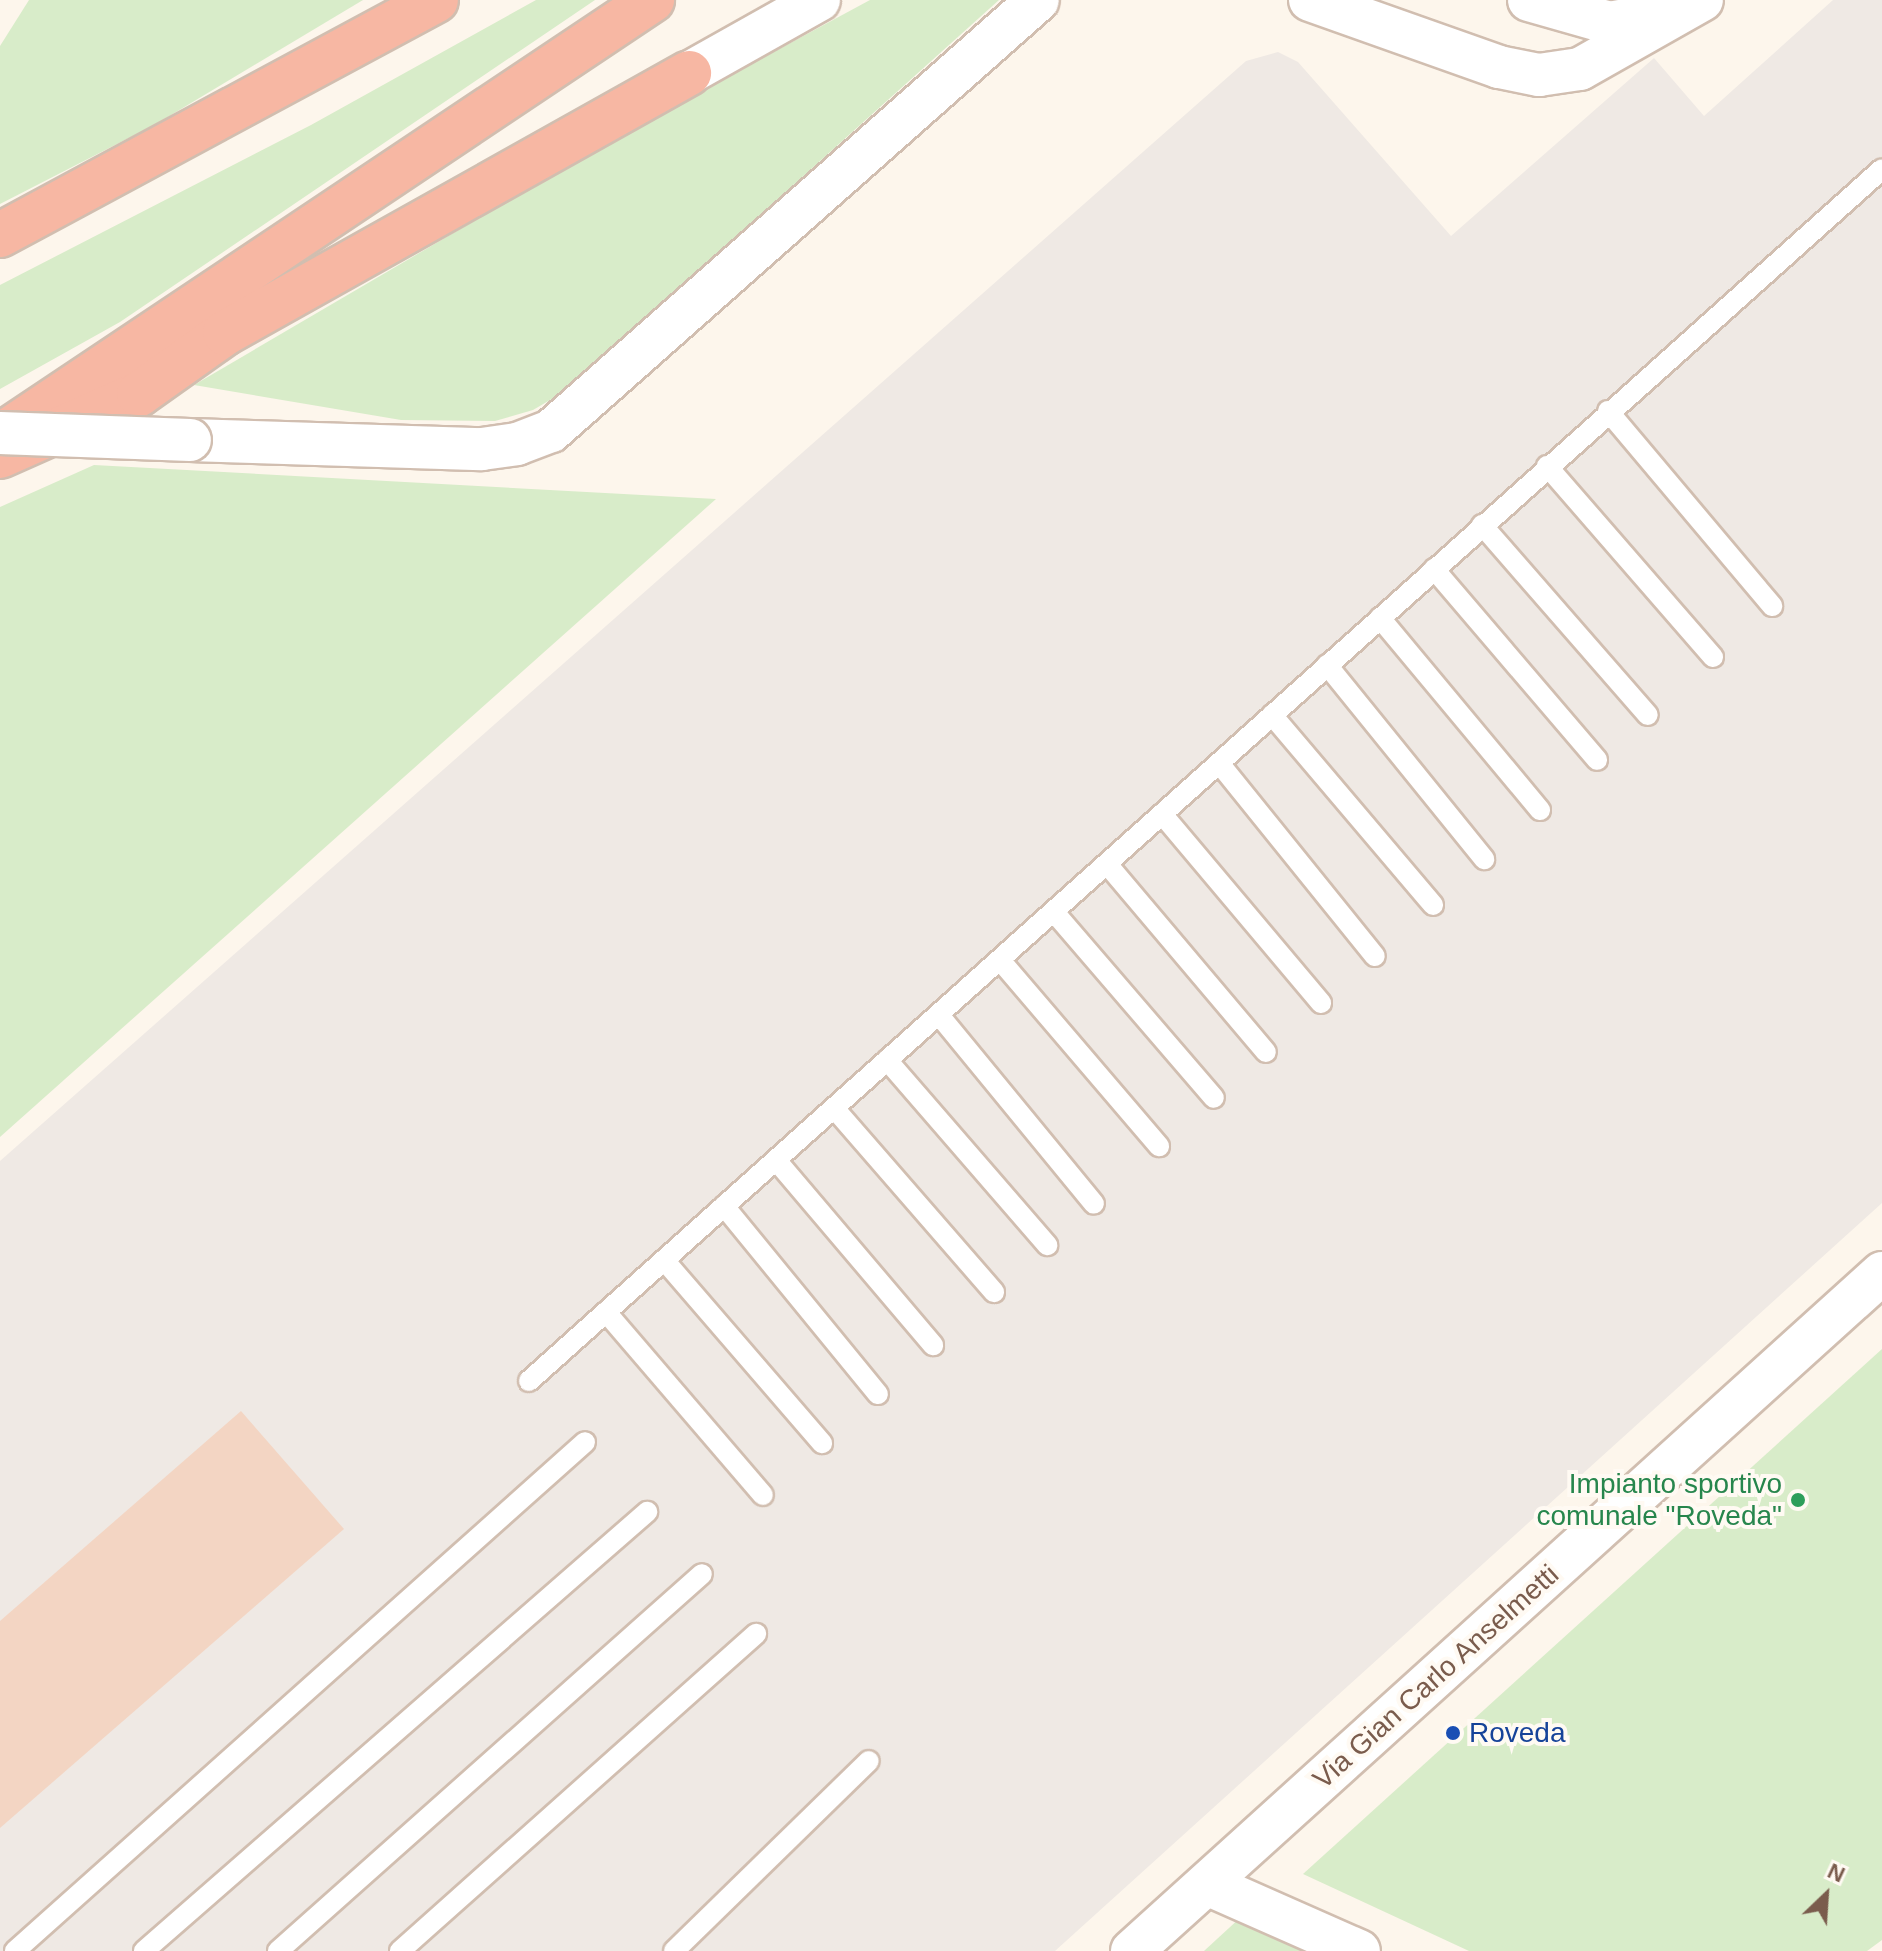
<!DOCTYPE html>
<style>
body{margin:0}
#map{position:relative;width:1882px;height:1951px;overflow:hidden;background:#fdf6ec;font-family:Helvetica,sans-serif}
div>[style]{position:absolute}
[style*='--x']{left:calc(var(--x)*1px);top:calc(var(--y)*1px);width:calc(var(--w)*1px);rotate:calc(var(--a)*1deg)}
.industrial>*{inset:0;background:#efe9e4}
.green>*{inset:0;background:#d8ecc9}
.building>*{inset:0;background:#f3d5c3}
.roads{filter:drop-shadow(2px 0 #d1beb0) drop-shadow(-2px 0 #d1beb0) drop-shadow(0 2px #d1beb0) drop-shadow(0 -2px #d1beb0)}
.lane>*{height:20px;margin:-10px;padding:0 10px;transform-origin:10px;border-radius:10px;background:#fff}
.street>*{height:42px;margin:-21px;padding:0 21px;transform-origin:21px;border-radius:21px;background:#fff}
.highway>*{height:44px;margin:-22px;padding:0 22px;transform-origin:22px;border-radius:22px;background:#f7b7a3}
.bridges{filter:drop-shadow(2px 0 #d1beb0) drop-shadow(-2px 0 #d1beb0) drop-shadow(0 2px #d1beb0) drop-shadow(0 -2px #d1beb0)}
.street-bridge>*{height:42px;margin:-21px;padding:0 21px;transform-origin:21px;border-radius:21px;background:#fff}
.dots>*{width:22px;height:22px;translate:-50% -50%;box-sizing:border-box;border:4px solid #fffaf3;border-radius:50%}
span{translate:-50% -50%;white-space:nowrap;text-align:center;line-height:1.15;-webkit-text-stroke:8px #fffaf3;paint-order:stroke}
.leisure-label{font-size:28px;color:#27864d}
.right{translate:-100% -50%;text-align:right}
.street-label{font-size:28px;color:#7a5c4d}
.transit-label{font-size:28px;color:#164399}
.left{translate:0 -50%;text-align:left}
.north{position:absolute;left:1786px;top:1855px;width:80px;height:80px;-webkit-text-stroke:6px #fffaf3;paint-order:stroke;rotate:25deg;font-size:22px;font-weight:700;line-height:32px;text-align:center;color:#7a5c4d}
.north::after{content:'';display:block;margin:auto;width:28px;height:36px;background:#7a5c4d;clip-path:polygon(50% 0,100% 100%,50% 72%,0 100%)}
</style>
<div id="map">
<div class="industrial">
<i style="clip-path:polygon(1833px 0,1882px 0,1882px 1203px,1055px 1951px,0 1951px,0 1161px,1246px 61px,1278px 52px,1298px 62px,1451px 236px,1654px 58px,1704px 116px)"></i>
</div>
<div class="green">
<i style="clip-path:polygon(29px 0,363px 0,156px 124px,0 204px,0 46px)"></i>
<i style="clip-path:polygon(536px 0,595px 0,120px 322px,0 389px,0 285px,311px 125px)"></i>
<i style="clip-path:polygon(870px 0,999px 0,562px 393px,533px 410px,495px 421px,401px 420px,194px 385px,636px 126px)"></i>
<i style="clip-path:polygon(94px 465px,716px 499px,0 1137px,0 507px)"></i>
<i style="clip-path:polygon(1882px 1349px,1882px 1940px,1867px 1951px,1469px 1951px,1303px 1874px)"></i>
<i style="clip-path:polygon(1242px 1916px,1315px 1951px,1204px 1951px)"></i>
</div>
<div class="building">
<i style="clip-path:polygon(241px 1411px,344px 1529px,0 1828px,0 1621px)"></i>
</div>
<div class="roads">
<div class="lane">
<i style="--x:1608;--y:411;--w:255;--a:49.9"></i>
<i style="--x:1547;--y:466;--w:253;--a:49"></i>
<i style="--x:1482;--y:525;--w:252;--a:48.9"></i>
<i style="--x:1434;--y:569;--w:251;--a:49.5"></i>
<i style="--x:1380;--y:618;--w:250;--a:50.2"></i>
<i style="--x:1327;--y:665;--w:250;--a:51"></i>
<i style="--x:1272;--y:715;--w:249;--a:49.7"></i>
<i style="--x:1219;--y:763;--w:248;--a:51.1"></i>
<i style="--x:1162;--y:814;--w:247;--a:49.9"></i>
<i style="--x:1107;--y:864;--w:246;--a:49.8"></i>
<i style="--x:1054;--y:912;--w:245;--a:49.3"></i>
<i style="--x:1000;--y:960;--w:245;--a:49.5"></i>
<i style="--x:939;--y:1015;--w:244;--a:50.6"></i>
<i style="--x:887;--y:1060;--w:245;--a:49.1"></i>
<i style="--x:834;--y:1108;--w:244;--a:49"></i>
<i style="--x:776;--y:1160;--w:243;--a:49.7"></i>
<i style="--x:724;--y:1206;--w:243;--a:50.7"></i>
<i style="--x:664;--y:1260;--w:242;--a:49.2"></i>
<i style="--x:606;--y:1312;--w:241;--a:49.4"></i>
<i style="--x:529;--y:1381;--w:1816;--a:-41.85"></i>
<i style="--x:15;--y:1951;--w:764;--a:-41.76"></i>
<i style="--x:144;--y:1951;--w:668;--a:-41.11"></i>
<i style="--x:278;--y:1951;--w:567;--a:-41.64"></i>
<i style="--x:400;--y:1951;--w:477;--a:-41.7"></i>
<i style="--x:674;--y:1951;--w:272;--a:-44.3"></i>
</div>
<div class="street">
<i style="--x:1310;--y:0;--w:201;--a:19.5"></i>
<i style="--x:1499;--y:67;--w:41;--a:11.3"></i>
<i style="--x:1539;--y:75;--w:41;--a:-8.3"></i>
<i style="--x:1580;--y:69;--w:140;--a:-29.5"></i>
<i style="--x:1529;--y:0;--w:84;--a:15.9"></i>
<i style="--x:1610;--y:23;--w:54;--a:-10.7"></i>
<i style="--x:689;--y:73;--w:149;--a:-29.3"></i>
<i style="--x:190;--y:440;--w:292;--a:1.8"></i>
<i style="--x:482;--y:449;--w:35;--a:-8"></i>
<i style="--x:517;--y:444;--w:36;--a:-21"></i>
<i style="--x:551;--y:431;--w:650;--a:-41.51"></i>
<i style="--x:1207;--y:1884;--w:166;--a:23.8"></i>
<i style="--x:1132;--y:1951;--w:1011;--a:-42.11"></i>
</div>
<div class="highway">
<i style="--x:0;--y:235;--w:495;--a:-28.3"></i>
<i style="--x:12;--y:428;--w:770;--a:-33.77"></i>
<i style="--x:0;--y:456;--w:152;--a:-24"></i>
<i style="--x:139;--y:394;--w:105;--a:-35.3"></i>
<i style="--x:225;--y:333;--w:532;--a:-29.26"></i>
</div>
</div>
<div class="bridges">
<div class="street-bridge">
<i style="--x:0;--y:433;--w:190;--a:2.1"></i>
</div>
</div>
<div class="dots">
<i style="left:1798px;top:1500px;background:#2e9e5b"></i>
<i style="left:1453px;top:1733px;background:#1a4fb4"></i>
</div>
<div class="leisure-label">
<span class="right" style="left:1782px;top:1500px">Impianto sportivo<br>comunale "Roveda"</span>
</div>
<div class="street-label">
<span style="left:1436px;top:1677px;rotate:-42deg">Via Gian Carlo Anselmetti</span>
</div>
<div class="transit-label">
<span class="left" style="left:1469px;top:1733px">Roveda</span>
</div>
<div class="north">N</div>
</div>
